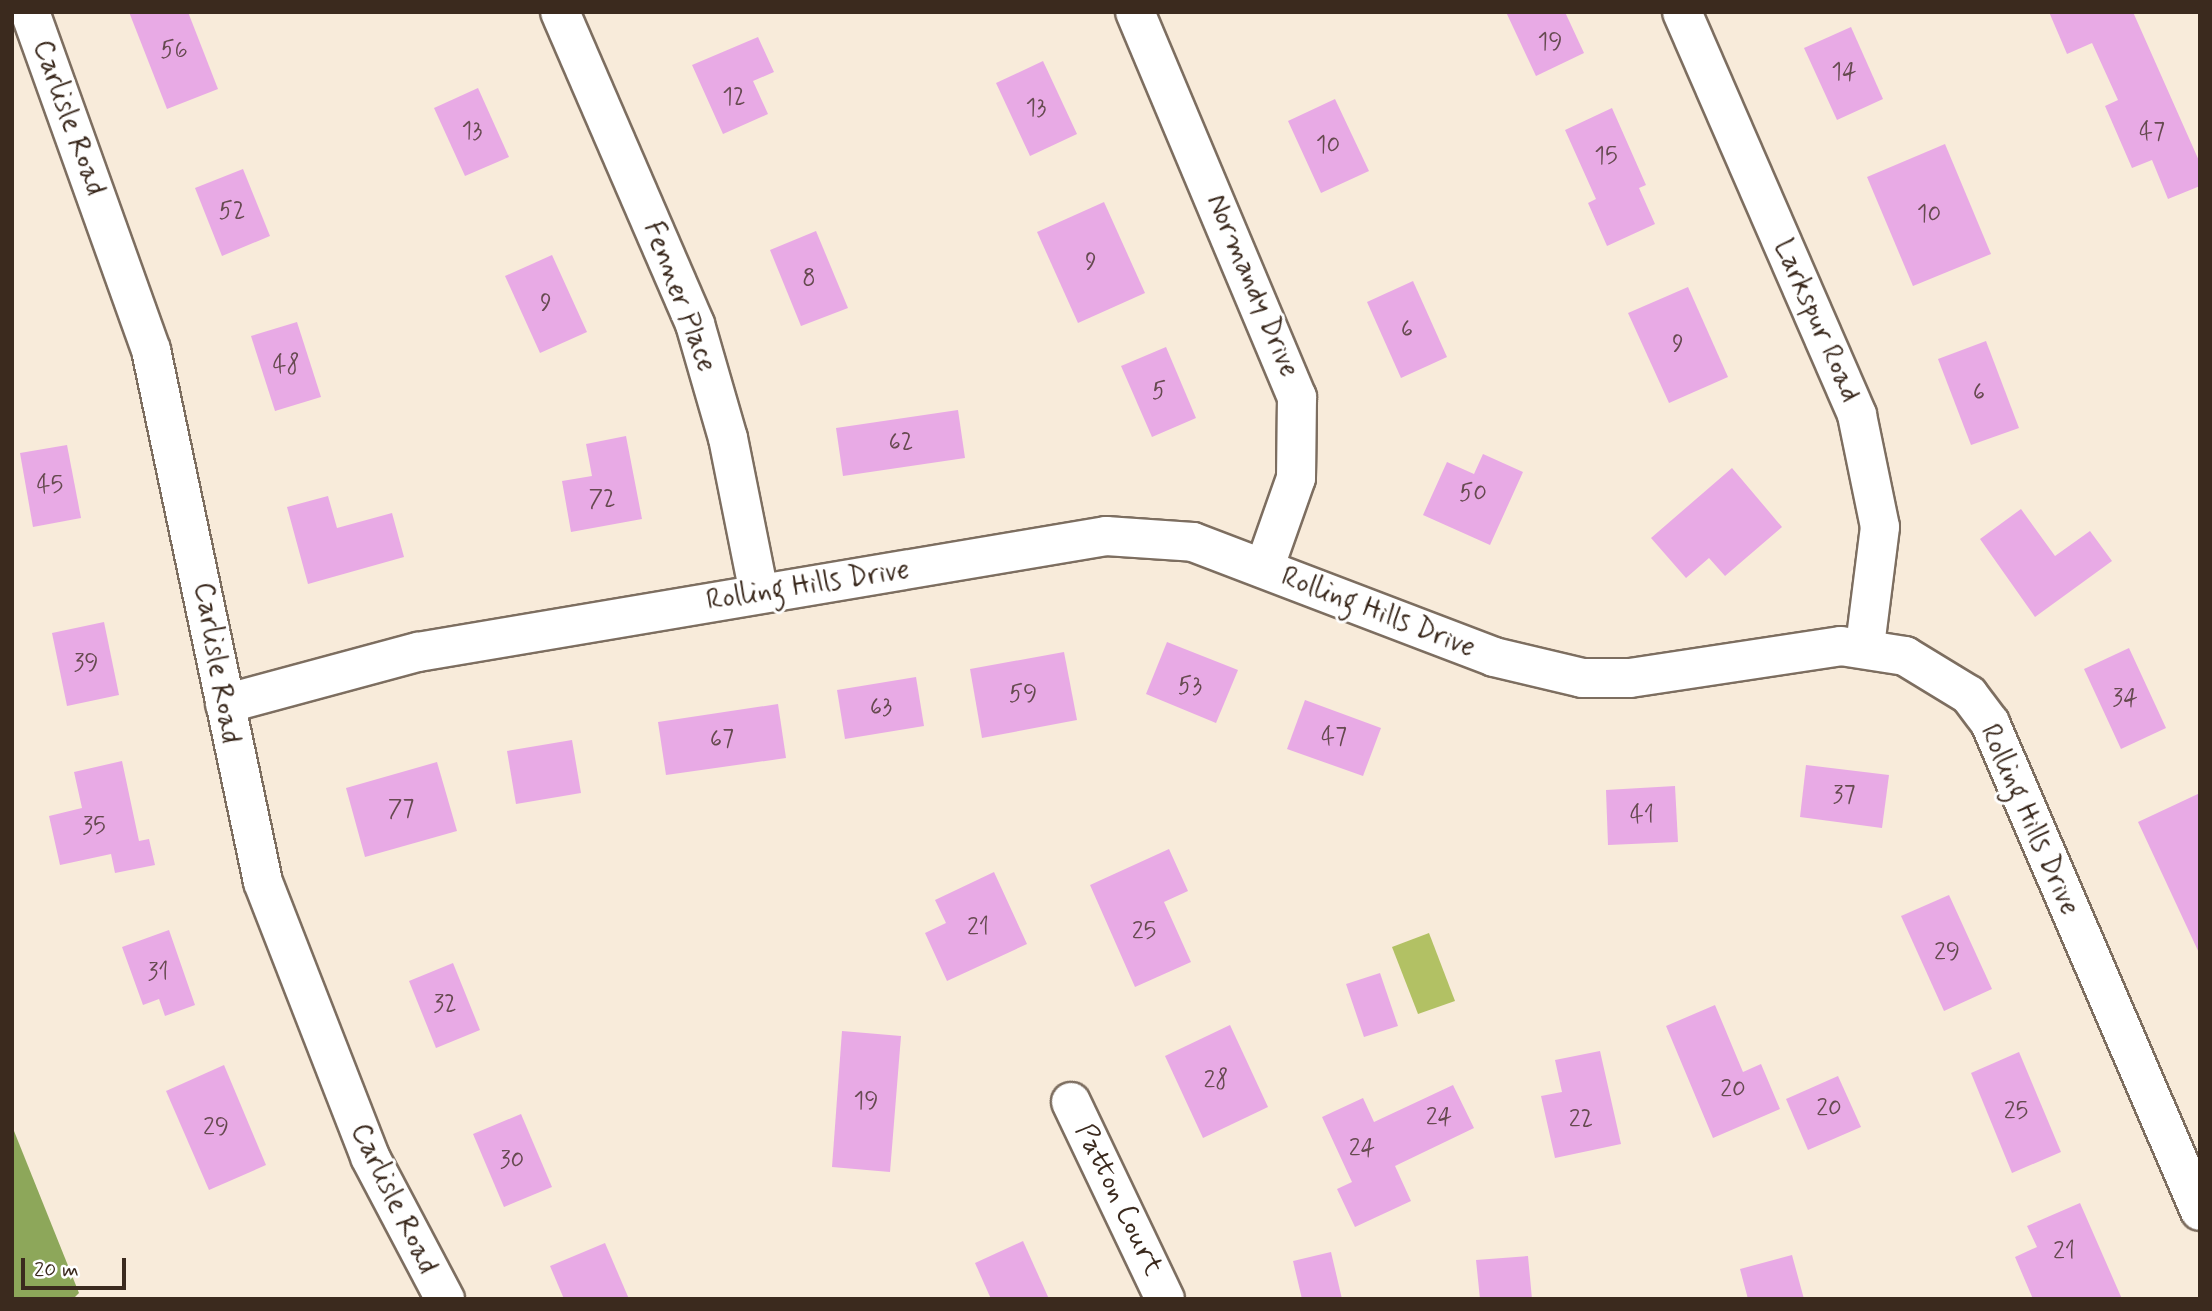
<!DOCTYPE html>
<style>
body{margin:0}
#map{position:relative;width:2212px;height:1311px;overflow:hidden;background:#f8ebda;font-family:Mynerve,sans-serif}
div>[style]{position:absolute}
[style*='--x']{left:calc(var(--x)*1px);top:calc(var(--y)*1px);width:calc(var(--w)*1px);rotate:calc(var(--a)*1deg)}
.green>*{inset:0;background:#b2c164}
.forest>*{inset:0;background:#8da75a}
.building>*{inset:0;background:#e8aae5}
.roads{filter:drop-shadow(2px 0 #7d6e60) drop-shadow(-2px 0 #7d6e60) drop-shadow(0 2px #7d6e60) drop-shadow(0 -2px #7d6e60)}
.minor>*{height:38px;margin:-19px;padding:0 19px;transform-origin:19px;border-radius:19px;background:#fff}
span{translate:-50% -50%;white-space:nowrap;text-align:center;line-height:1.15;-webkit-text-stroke:6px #fff;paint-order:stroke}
.number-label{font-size:24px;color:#664a50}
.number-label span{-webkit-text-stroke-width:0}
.street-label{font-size:28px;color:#3b2a1e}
.frame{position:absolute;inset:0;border:14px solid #3b2a1e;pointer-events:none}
.scale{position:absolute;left:21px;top:1258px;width:105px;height:32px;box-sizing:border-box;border:4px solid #3b2a1e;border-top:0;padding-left:9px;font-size:21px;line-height:24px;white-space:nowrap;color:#3b2a1e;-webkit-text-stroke:5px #fff;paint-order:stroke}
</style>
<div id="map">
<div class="green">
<i style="clip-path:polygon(1429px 933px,1455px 1001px,1418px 1014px,1392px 947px)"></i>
</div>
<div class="forest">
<i style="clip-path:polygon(12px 1126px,79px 1293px,73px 1299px,12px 1299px)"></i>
</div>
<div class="building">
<i style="clip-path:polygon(129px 12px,188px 12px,218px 89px,167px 109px)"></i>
<i style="clip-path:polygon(1506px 12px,1565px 12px,1584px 53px,1536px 76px)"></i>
<i style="clip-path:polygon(2049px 12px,2133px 12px,2200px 163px,2200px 186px,2168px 199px,2152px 160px,2132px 168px,2105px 106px,2118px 100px,2092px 43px,2067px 54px)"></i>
<i style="clip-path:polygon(1851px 27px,1883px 99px,1837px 120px,1804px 48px)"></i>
<i style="clip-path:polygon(758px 37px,774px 72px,753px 81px,768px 114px,723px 134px,692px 65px)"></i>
<i style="clip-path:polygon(1043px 61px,1077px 134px,1030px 156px,996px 83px)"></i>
<i style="clip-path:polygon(478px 88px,509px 157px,465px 176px,434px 108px)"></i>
<i style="clip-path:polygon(1335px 99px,1369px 171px,1321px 193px,1288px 121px)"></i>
<i style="clip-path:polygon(1612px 108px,1646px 185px,1639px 188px,1655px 224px,1607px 246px,1588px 203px,1596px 199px,1565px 130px)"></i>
<i style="clip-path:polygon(1945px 144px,1991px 254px,1913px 286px,1867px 177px)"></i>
<i style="clip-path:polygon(243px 169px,270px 236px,222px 256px,195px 188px)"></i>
<i style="clip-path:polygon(1104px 202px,1145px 293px,1078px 323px,1037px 232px)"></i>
<i style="clip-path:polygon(816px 231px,848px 308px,801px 326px,770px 250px)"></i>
<i style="clip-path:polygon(552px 255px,587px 332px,540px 353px,505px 276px)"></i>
<i style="clip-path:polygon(1413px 281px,1447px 357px,1401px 378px,1367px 302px)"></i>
<i style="clip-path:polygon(1688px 287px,1728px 377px,1669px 403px,1628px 313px)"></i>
<i style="clip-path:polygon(297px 322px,321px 397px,275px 411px,251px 336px)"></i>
<i style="clip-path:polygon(1986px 341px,2019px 428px,1971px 445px,1938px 359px)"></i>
<i style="clip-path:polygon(1166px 347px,1196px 418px,1152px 437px,1121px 366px)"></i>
<i style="clip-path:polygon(958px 410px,965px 458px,843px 476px,836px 428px)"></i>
<i style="clip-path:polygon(626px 436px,642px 519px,571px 532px,562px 481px,592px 476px,586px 444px)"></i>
<i style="clip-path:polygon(67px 445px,81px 518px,33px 527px,20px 453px)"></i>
<i style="clip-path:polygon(1483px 454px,1523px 472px,1490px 545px,1423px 515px,1447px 462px,1474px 474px)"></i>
<i style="clip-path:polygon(1732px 468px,1782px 527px,1725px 576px,1709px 558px,1686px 578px,1651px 538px)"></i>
<i style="clip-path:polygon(328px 496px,337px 528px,392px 513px,404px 557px,308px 584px,287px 507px)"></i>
<i style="clip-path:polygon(2021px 509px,2055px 556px,2090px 531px,2112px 561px,2035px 617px,1980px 539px)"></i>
<i style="clip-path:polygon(104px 622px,119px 695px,67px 706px,52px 633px)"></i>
<i style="clip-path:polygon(1167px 642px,1238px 670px,1216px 723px,1146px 694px)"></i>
<i style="clip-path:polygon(2129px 648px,2166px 728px,2121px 749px,2084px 669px)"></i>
<i style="clip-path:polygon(1064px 652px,1077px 720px,982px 738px,970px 669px)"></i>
<i style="clip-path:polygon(916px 677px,924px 726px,845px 739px,837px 690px)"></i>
<i style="clip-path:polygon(1305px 700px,1381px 728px,1363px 776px,1287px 749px)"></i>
<i style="clip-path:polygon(778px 704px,786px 758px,666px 775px,658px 722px)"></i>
<i style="clip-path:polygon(572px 740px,581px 793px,516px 804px,507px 751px)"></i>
<i style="clip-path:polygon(122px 761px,139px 841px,149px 839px,155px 865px,115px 873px,111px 854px,60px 865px,49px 816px,82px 808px,74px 772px)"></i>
<i style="clip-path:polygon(437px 762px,457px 831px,365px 857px,346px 788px)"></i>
<i style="clip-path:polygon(1806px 765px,1889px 775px,1882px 828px,1800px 817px)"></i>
<i style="clip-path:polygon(1675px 786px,1678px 842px,1608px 845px,1606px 790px)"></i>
<i style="clip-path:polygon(2200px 793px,2200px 955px,2138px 822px)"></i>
<i style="clip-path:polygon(1169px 849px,1188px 891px,1164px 902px,1191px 962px,1135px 987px,1090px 885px)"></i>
<i style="clip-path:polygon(994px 872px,1027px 944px,947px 981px,925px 933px,946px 923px,935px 900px)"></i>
<i style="clip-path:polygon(1949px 895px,1992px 989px,1944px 1011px,1901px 916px)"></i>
<i style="clip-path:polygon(169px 930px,195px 1005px,165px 1016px,159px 999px,143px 1005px,122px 947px)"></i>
<i style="clip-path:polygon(453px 963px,480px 1030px,436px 1048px,409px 981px)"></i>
<i style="clip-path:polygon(1380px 973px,1398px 1026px,1364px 1037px,1346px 984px)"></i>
<i style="clip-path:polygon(1715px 1005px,1743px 1072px,1761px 1064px,1780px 1109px,1713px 1138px,1666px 1026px)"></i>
<i style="clip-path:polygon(1230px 1025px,1268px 1107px,1203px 1138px,1165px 1056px)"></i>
<i style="clip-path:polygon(842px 1031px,901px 1036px,890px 1172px,832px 1167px)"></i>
<i style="clip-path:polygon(1600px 1051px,1621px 1144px,1555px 1158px,1541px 1096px,1562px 1092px,1555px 1060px)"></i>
<i style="clip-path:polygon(2019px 1052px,2061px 1152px,2012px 1173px,1971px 1073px)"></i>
<i style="clip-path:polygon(224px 1065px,266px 1165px,209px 1190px,166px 1091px)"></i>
<i style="clip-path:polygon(1838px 1076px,1861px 1127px,1808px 1150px,1786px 1099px)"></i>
<i style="clip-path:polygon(1453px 1085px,1474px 1128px,1395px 1166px,1411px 1201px,1355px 1227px,1337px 1189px,1352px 1182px,1322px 1117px,1363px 1098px,1374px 1122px)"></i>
<i style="clip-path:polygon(521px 1114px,552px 1187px,504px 1207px,473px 1134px)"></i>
<i style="clip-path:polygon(2080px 1203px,2122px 1299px,2033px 1299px,2015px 1257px,2037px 1247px,2027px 1226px)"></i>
<i style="clip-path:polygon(1023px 1241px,1049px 1299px,991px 1299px,975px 1263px)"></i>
<i style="clip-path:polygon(605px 1243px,629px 1299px,564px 1299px,550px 1266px)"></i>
<i style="clip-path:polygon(1331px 1252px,1342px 1299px,1302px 1299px,1293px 1261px)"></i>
<i style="clip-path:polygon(1792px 1255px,1804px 1299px,1748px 1299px,1740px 1269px)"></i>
<i style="clip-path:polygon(1528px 1256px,1532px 1299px,1480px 1299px,1476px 1260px)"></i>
</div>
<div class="roads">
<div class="minor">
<i style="--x:30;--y:12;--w:359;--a:70.3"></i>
<i style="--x:151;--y:350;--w:544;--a:78.11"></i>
<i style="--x:263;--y:882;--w:295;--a:68.7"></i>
<i style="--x:370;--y:1157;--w:161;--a:62.2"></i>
<i style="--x:560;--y:12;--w:340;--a:66.6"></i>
<i style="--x:695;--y:324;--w:119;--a:73.9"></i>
<i style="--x:728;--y:438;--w:158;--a:78.7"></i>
<i style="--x:1135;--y:12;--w:418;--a:67.2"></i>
<i style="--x:1297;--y:397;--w:81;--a:90.7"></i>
<i style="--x:1296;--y:478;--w:96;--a:109.4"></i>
<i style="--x:1682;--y:12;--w:439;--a:66.5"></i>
<i style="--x:1857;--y:415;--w:114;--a:78.4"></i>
<i style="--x:1880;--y:527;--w:120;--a:97.2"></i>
<i style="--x:225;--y:704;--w:200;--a:-15.1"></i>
<i style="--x:418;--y:652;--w:698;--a:-9.57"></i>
<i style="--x:1106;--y:536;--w:87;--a:3.9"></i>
<i style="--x:1193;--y:542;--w:322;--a:20.9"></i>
<i style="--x:1494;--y:657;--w:90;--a:13.4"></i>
<i style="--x:1582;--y:678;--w:48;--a:0"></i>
<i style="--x:1630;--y:678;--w:213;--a:-8.6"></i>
<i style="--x:1841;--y:646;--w:65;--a:8.9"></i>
<i style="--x:1905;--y:656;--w:75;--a:31.4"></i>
<i style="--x:1969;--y:695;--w:35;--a:53"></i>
<i style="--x:1990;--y:723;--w:531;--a:66.72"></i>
<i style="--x:1071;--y:1102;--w:218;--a:64.5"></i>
</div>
</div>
<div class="number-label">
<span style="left:1550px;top:43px">19</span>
<span style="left:174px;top:51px">56</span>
<span style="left:1844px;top:73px">14</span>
<span style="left:734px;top:98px">12</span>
<span style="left:1036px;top:109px">13</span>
<span style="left:472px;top:132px">13</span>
<span style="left:2152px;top:133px">47</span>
<span style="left:1328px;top:146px">10</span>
<span style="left:1606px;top:157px">15</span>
<span style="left:232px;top:212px">52</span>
<span style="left:1929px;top:215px">10</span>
<span style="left:1091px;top:263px">9</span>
<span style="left:809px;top:279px">8</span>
<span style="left:546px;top:304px">9</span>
<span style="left:1407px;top:330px">6</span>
<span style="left:1678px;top:345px">9</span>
<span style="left:286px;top:366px">48</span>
<span style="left:1159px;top:392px">5</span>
<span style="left:1979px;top:393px">6</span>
<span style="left:901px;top:443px">62</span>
<span style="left:50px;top:486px">45</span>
<span style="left:1473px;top:494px">50</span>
<span style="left:602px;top:500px">72</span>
<span style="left:86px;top:664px">39</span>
<span style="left:1190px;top:687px">53</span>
<span style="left:1023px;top:695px">59</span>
<span style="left:2125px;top:699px">34</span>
<span style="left:881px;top:708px">63</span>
<span style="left:1334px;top:738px">47</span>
<span style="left:722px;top:740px">67</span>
<span style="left:1844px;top:796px">37</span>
<span style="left:401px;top:810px">77</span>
<span style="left:1642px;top:816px">41</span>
<span style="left:94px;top:827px">35</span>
<span style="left:978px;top:928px">21</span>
<span style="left:1144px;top:932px">25</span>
<span style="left:1947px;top:953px">29</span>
<span style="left:158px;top:973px">31</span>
<span style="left:445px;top:1005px">32</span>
<span style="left:1216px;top:1081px">28</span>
<span style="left:1733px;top:1090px">20</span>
<span style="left:866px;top:1102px">19</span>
<span style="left:1829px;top:1109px">20</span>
<span style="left:2016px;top:1112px">25</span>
<span style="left:1439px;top:1118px">24</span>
<span style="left:1581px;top:1120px">22</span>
<span style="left:216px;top:1128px">29</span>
<span style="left:1362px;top:1149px">24</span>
<span style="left:512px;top:1161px">30</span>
<span style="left:2064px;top:1252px">21</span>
</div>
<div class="street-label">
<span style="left:68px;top:118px;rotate:70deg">Carlisle Road</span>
<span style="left:1252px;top:286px;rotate:67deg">Normandy Drive</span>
<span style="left:679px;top:297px;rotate:69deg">Fenner Place</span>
<span style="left:1816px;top:321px;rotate:66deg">Larkspur Road</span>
<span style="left:808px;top:586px;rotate:-9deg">Rolling Hills Drive</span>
<span style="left:1378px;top:613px;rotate:21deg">Rolling Hills Drive</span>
<span style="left:216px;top:663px;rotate:80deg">Carlisle Road</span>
<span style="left:2029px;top:820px;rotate:66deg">Rolling Hills Drive</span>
<span style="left:393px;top:1199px;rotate:64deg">Carlisle Road</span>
<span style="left:1118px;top:1200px;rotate:64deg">Patton Court</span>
</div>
<div class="frame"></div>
<div class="scale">20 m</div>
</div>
